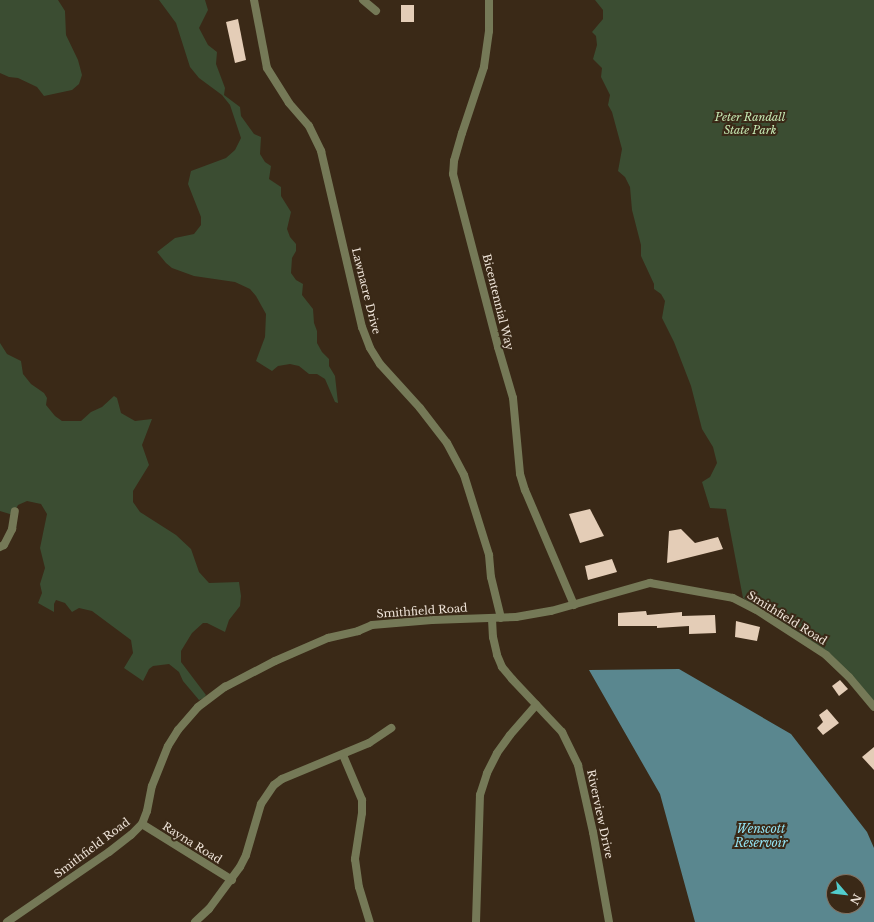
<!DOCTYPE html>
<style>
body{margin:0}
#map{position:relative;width:874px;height:922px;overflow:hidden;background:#3a2917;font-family:"Libre Baskerville",serif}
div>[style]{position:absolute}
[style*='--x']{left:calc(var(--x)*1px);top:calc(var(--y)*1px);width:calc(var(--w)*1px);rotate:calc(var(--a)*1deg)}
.green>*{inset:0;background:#3b4d32}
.water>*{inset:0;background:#5a878f}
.building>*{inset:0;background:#e4cdb7}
.minor>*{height:8px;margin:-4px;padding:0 4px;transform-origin:4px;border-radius:4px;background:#757957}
.tertiary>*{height:8px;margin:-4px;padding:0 4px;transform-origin:4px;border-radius:4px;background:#757957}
span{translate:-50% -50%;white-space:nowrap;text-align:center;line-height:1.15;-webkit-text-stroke:4px #3a2917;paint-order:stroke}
.park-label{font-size:11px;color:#c8ebb6;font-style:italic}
.street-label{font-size:11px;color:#efe4d9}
.water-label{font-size:12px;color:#93e2f2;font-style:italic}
.north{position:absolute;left:826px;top:874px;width:40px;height:40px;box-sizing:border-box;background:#3a2917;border:1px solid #827465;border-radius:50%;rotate:118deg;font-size:11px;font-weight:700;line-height:16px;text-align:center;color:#efe4d9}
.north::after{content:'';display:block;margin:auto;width:14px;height:18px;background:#52cdcd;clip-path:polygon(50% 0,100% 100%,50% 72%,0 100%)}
</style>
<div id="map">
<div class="green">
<i style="clip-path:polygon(0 0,58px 0,65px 11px,66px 35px,78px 60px,82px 75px,79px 84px,72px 90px,44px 96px,37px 87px,18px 78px,9px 77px,0 73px)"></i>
<i style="clip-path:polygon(159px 0,205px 0,208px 10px,199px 28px,208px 45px,217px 52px,216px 64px,225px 88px,224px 95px,240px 107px,241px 116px,254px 134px,261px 137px,260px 154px,265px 162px,271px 166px,269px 179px,281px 187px,281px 196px,291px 212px,287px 229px,290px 237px,296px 244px,296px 251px,292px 258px,291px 273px,296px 280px,303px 284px,302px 295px,313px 309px,314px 323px,317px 331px,317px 343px,322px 352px,329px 359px,329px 366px,335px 376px,338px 403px,335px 402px,325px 379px,317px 374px,309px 374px,299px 366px,290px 364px,278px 366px,272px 371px,256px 361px,265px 337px,266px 314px,256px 296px,250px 289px,235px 282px,194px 276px,172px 268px,166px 263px,157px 252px,175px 238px,194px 234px,201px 225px,201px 217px,188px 184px,191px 171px,226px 158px,235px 150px,241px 138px,230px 105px,222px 95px,199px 78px,190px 67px,176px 23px)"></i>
<i style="clip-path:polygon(595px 0,874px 0,874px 706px,828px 656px,743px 598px,726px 509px,710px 508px,702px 482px,710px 477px,717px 463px,713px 447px,702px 429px,691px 386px,674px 342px,662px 318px,665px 301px,661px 294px,654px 289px,654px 284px,641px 256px,641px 245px,632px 210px,630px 187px,625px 177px,618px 171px,622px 149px,612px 112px,608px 105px,610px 95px,601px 77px,602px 68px,593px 59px,597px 45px,596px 36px,592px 32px,603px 19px,603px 10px)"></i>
<i style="clip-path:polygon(0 343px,7px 354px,21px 361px,23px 374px,31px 384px,44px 393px,47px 398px,46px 405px,55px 416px,62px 421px,81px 421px,91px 412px,102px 407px,114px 396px,117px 398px,121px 413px,135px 421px,152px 419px,142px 445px,149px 465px,133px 491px,133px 502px,140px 512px,176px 535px,191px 549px,199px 572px,209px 583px,239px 582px,241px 596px,240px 606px,229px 620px,225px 632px,207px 623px,203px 623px,192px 633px,181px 651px,181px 662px,206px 695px,204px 698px,199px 700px,183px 681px,179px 672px,169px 664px,153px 666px,149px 669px,143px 681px,124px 668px,133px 653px,131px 640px,92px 611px,79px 608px,72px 612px,65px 603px,56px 600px,54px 604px,54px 612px,38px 603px,42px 593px,40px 584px,45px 568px,40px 548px,47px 514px,41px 504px,27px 501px,18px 505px,13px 515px,0 511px)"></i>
</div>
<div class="water">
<i style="clip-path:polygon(evenodd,679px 669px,791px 734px,867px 832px,874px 848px,874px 922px,695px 922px,660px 794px,589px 670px,679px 669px,834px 882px,858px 882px,858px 906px,834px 906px,834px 882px)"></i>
</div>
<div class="building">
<i style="clip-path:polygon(401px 5px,414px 5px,414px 22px,401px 22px)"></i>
<i style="clip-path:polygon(238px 19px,246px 60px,235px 63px,226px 22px)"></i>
<i style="clip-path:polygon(590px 509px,604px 536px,580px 543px,569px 514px)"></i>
<i style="clip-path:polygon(681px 529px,695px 543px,718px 537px,723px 549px,667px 563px,669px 531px)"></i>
<i style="clip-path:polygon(612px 559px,617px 572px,588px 580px,585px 566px)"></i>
<i style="clip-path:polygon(646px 611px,647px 615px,682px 612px,682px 616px,715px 615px,716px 633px,689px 634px,689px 626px,657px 628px,657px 626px,618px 626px,618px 613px)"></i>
<i style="clip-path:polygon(736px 621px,760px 627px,757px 641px,735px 637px)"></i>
<i style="clip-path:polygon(840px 680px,848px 689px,839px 696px,832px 686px)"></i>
<i style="clip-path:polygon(827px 709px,839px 723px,823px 735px,817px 728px,823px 722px,819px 715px)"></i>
<i style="clip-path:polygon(874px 747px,874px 770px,862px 757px)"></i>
</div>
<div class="minor">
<i style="--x:363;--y:0;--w:17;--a:40"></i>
<i style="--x:489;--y:0;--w:31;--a:90"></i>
<i style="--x:489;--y:31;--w:36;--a:98"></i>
<i style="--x:484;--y:67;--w:70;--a:108.4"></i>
<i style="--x:462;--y:133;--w:29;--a:106"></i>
<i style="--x:454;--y:161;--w:13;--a:94"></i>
<i style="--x:453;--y:174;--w:179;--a:75.4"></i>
<i style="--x:498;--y:347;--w:53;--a:73.6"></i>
<i style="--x:513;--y:398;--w:76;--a:84.7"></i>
<i style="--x:520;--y:474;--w:17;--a:73"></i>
<i style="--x:525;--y:490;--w:125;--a:66.9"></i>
<i style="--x:0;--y:547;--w:4;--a:-27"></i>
<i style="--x:4;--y:545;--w:18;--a:-63"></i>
<i style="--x:12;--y:529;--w:18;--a:-81"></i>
<i style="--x:492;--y:619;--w:18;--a:87"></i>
<i style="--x:493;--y:637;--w:18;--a:77"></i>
<i style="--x:497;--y:655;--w:13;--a:67"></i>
<i style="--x:502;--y:667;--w:16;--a:50"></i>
<i style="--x:512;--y:679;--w:73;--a:46.7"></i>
<i style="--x:562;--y:732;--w:37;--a:64"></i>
<i style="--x:578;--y:765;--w:69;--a:77.4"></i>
<i style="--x:593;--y:832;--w:91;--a:79.9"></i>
<i style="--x:343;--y:755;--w:49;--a:67.1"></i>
<i style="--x:362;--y:800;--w:13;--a:90"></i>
<i style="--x:362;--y:813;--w:47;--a:98.7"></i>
<i style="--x:355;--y:859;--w:28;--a:82"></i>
<i style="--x:359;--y:887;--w:37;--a:73"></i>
<i style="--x:142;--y:824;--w:106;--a:31.9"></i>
<i style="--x:195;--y:922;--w:19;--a:-43"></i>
<i style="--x:209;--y:909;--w:52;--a:-53.6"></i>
<i style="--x:240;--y:867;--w:13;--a:-63"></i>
<i style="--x:246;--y:855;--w:53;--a:-73.6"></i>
<i style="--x:261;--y:804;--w:23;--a:-56"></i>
<i style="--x:274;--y:785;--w:10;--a:-37"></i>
<i style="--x:282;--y:779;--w:94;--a:-22.5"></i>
<i style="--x:369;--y:743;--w:27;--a:-34"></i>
<i style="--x:476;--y:922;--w:127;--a:-88.2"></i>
<i style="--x:480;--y:795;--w:23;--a:-72"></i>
<i style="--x:487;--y:773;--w:22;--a:-63"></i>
<i style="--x:497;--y:753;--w:22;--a:-54"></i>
<i style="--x:510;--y:735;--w:40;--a:-49"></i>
</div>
<div class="tertiary">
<i style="--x:254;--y:0;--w:69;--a:79.2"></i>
<i style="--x:267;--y:68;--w:41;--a:57.8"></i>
<i style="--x:289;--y:103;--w:30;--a:49"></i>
<i style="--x:309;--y:126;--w:28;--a:64"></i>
<i style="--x:321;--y:151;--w:181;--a:76.9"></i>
<i style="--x:362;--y:327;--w:22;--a:69"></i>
<i style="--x:370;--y:348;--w:19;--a:58"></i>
<i style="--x:380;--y:364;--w:59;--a:47.7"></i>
<i style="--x:420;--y:408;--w:44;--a:52.4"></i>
<i style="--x:447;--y:443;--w:36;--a:62"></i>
<i style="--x:464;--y:475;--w:84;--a:72.6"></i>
<i style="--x:489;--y:555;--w:22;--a:85"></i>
<i style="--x:491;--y:577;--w:42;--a:76.3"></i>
<i style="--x:7;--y:922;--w:124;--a:-34.5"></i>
<i style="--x:109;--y:852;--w:28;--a:-38"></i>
<i style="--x:131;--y:835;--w:16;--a:-45"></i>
<i style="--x:142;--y:824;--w:14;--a:-69"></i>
<i style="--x:147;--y:811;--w:25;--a:-79"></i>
<i style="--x:152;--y:786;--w:43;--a:-68.2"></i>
<i style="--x:168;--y:746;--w:19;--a:-58"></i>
<i style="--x:178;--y:730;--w:30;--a:-49"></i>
<i style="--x:198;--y:707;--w:34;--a:-37"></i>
<i style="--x:225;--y:687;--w:56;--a:-27.5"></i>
<i style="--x:275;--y:661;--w:58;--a:-23.5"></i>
<i style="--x:328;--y:638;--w:31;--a:-13"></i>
<i style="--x:358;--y:631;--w:15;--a:-23"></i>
<i style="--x:372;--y:625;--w:60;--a:-4.8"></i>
<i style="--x:432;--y:620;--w:84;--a:-2"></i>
<i style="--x:516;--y:617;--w:36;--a:-10"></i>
<i style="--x:551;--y:611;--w:103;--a:-15.8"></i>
<i style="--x:650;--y:583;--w:84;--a:10.2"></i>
<i style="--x:733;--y:598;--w:25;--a:27"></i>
<i style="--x:755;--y:609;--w:85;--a:32.9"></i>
<i style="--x:826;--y:655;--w:32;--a:44"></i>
<i style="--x:849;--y:677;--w:39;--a:50"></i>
</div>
<div class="park-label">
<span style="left:750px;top:124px">Peter Randall<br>State Park</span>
</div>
<div class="street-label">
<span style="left:366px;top:291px;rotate:76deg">Lawnacre Drive</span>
<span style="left:498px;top:302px;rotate:76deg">Bicentennial Way</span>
<span style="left:422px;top:611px;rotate:-4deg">Smithfield Road</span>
<span style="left:787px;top:618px;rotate:32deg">Smithfield Road</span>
<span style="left:600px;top:814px;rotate:78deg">Riverview Drive</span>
<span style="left:192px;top:843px;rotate:32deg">Rayna Road</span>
<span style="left:92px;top:848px;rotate:-37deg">Smithfield Road</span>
</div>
<div class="water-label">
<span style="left:761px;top:836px">Wenscott<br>Reservoir</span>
</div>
<div class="north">N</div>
</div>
